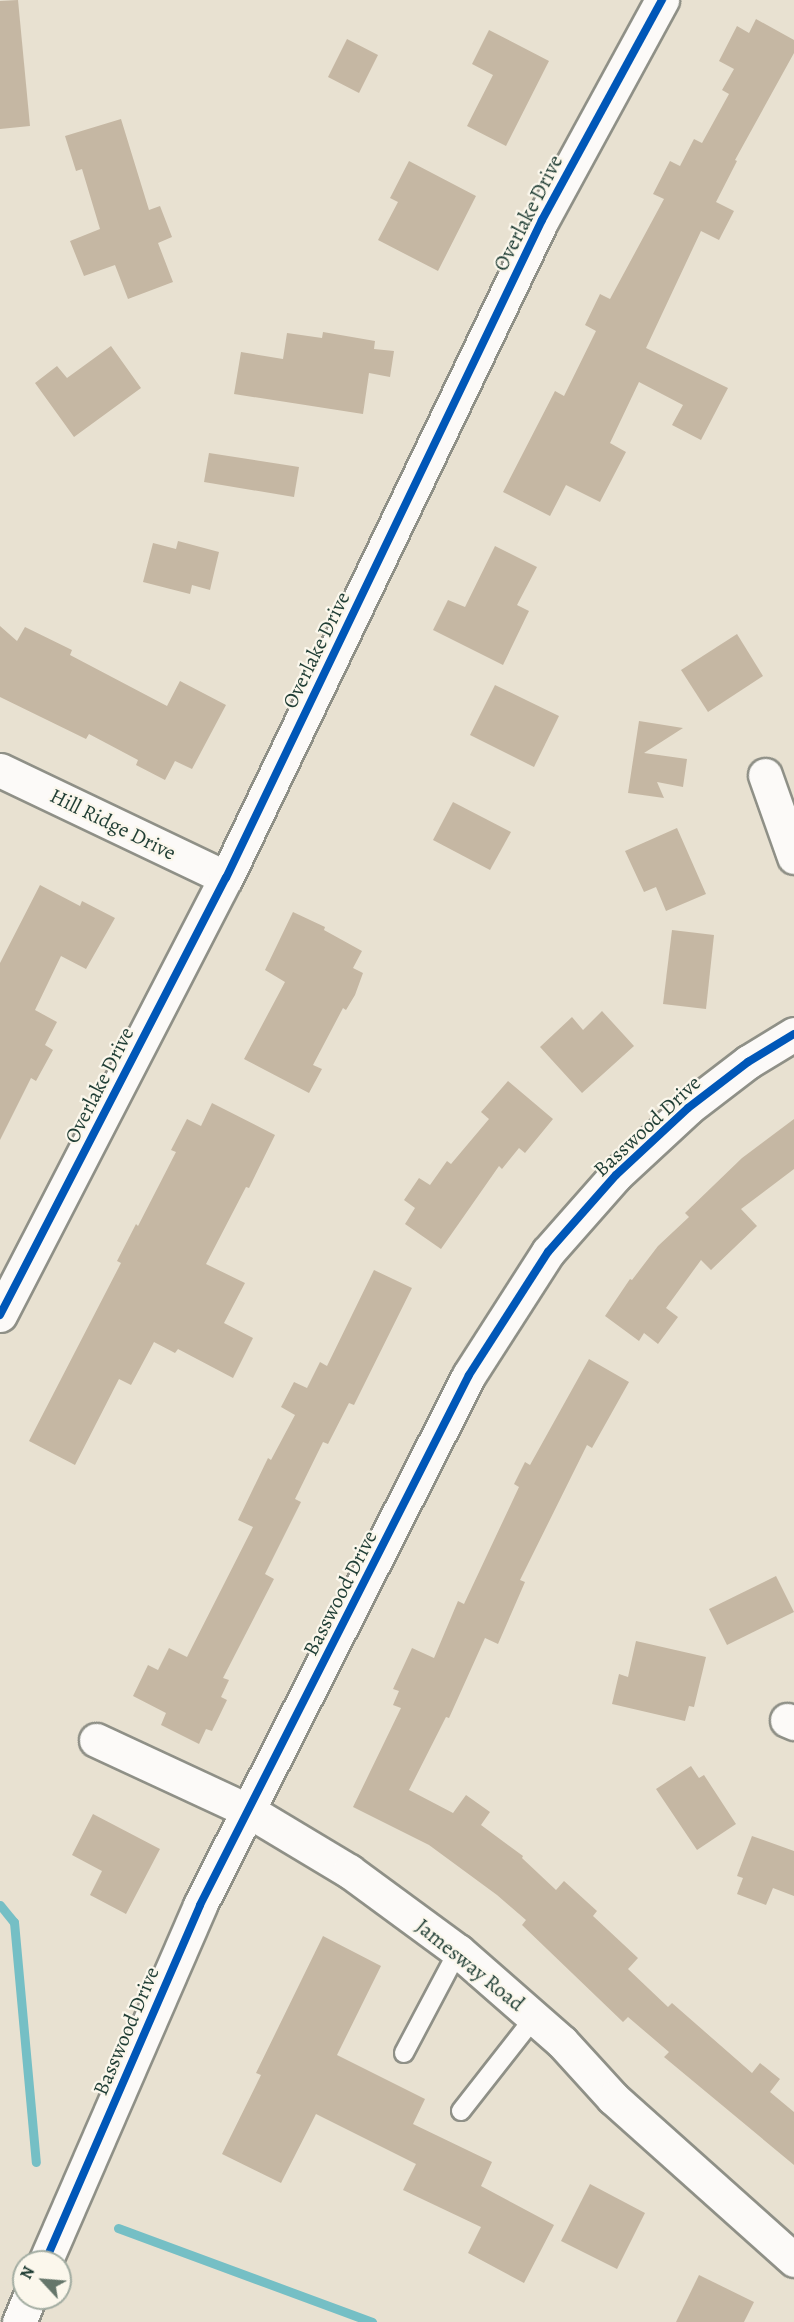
<!DOCTYPE html>
<style>
body{margin:0}
#map{position:relative;width:794px;height:2322px;overflow:hidden;background:#e8e1d1;font-family:Alegreya,serif}
div>[style]{position:absolute}
[style*='--x']{left:calc(var(--x)*1px);top:calc(var(--y)*1px);width:calc(var(--w)*1px);rotate:calc(var(--a)*1deg)}
.stream>*{height:9px;margin:-4.5px;padding:0 4.5px;transform-origin:4.5px;border-radius:4.5px;background:#75bfc5}
.building>*{inset:0;background:#c5b7a3}
.roads{filter:drop-shadow(2px 0 #8f9087) drop-shadow(-2px 0 #8f9087) drop-shadow(0 2px #8f9087) drop-shadow(0 -2px #8f9087)}
.lane>*{height:18px;margin:-9px;padding:0 9px;transform-origin:9px;border-radius:9px;background:#fcfaf8}
.street>*{height:33px;margin:-16.5px;padding:0 16.5px;transform-origin:16.5px;border-radius:16.5px;background:#fcfaf8}
.cycleway>*{height:8px;margin:-4px;padding:0 4px;transform-origin:4px;border-radius:4px;background:#0057b8}
span{translate:-50% -50%;white-space:nowrap;text-align:center;line-height:1.15;-webkit-text-stroke:4.5px #fbf7ec;paint-order:stroke}
.street-label{font-size:21px;color:#1f3d34}
.north{position:absolute;left:12px;top:2250px;width:60px;height:60px;box-sizing:border-box;background:#fbf7ec;border:2px solid #a3ada2;border-radius:50%;rotate:296deg;font-size:16px;font-weight:700;line-height:24px;text-align:center;color:#1f3d34}
.north::after{content:'';display:block;margin:auto;width:21px;height:27px;background:#65766b;clip-path:polygon(50% 0,100% 100%,50% 72%,0 100%)}
</style>
<div id="map">
<div class="stream">
<i style="--x:0;--y:1905;--w:22;--a:51"></i>
<i style="--x:14;--y:1922;--w:241;--a:84.8"></i>
<i style="--x:118;--y:2228;--w:271;--a:20.3"></i>
</div>
<div class="building">
<i style="clip-path:polygon(18px 0,30px 126px,0 129px,0 1px)"></i>
<i style="clip-path:polygon(756px 19px,794px 40px,794px 53px,735px 160px,737px 161px,716px 202px,734px 211px,719px 240px,701px 231px,646px 348px,728px 388px,701px 440px,672px 425px,683px 405px,639px 382px,610px 443px,626px 452px,600px 502px,566px 485px,550px 516px,503px 492px,555px 391px,564px 396px,596px 331px,585px 325px,600px 294px,610px 299px,664px 199px,653px 194px,670px 161px,680px 166px,694px 139px,702px 143px,729px 94px,722px 90px,734px 69px,719px 61px,737px 26px,749px 33px)"></i>
<i style="clip-path:polygon(489px 30px,549px 61px,506px 146px,467px 126px,493px 75px,472px 64px)"></i>
<i style="clip-path:polygon(347px 39px,378px 55px,359px 93px,328px 77px)"></i>
<i style="clip-path:polygon(121px 119px,149px 210px,160px 206px,172px 237px,158px 243px,173px 282px,128px 299px,115px 265px,84px 276px,70px 241px,100px 229px,82px 169px,76px 171px,65px 136px)"></i>
<i style="clip-path:polygon(409px 161px,476px 196px,438px 271px,378px 240px,398px 202px,390px 198px)"></i>
<i style="clip-path:polygon(323px 332px,375px 341px,374px 349px,394px 351px,390px 377px,369px 373px,363px 414px,234px 394px,241px 352px,283px 359px,287px 333px,322px 338px)"></i>
<i style="clip-path:polygon(111px 346px,141px 388px,74px 437px,35px 383px,57px 366px,67px 378px)"></i>
<i style="clip-path:polygon(209px 453px,299px 467px,294px 497px,204px 482px)"></i>
<i style="clip-path:polygon(178px 541px,219px 552px,210px 590px,192px 585px,190px 594px,143px 582px,153px 543px,176px 549px)"></i>
<i style="clip-path:polygon(495px 546px,537px 567px,517px 605px,529px 611px,503px 665px,433px 630px,448px 600px,465px 607px)"></i>
<i style="clip-path:polygon(0 626px,17px 641px,25px 627px,72px 650px,70px 655px,167px 706px,180px 681px,226px 705px,192px 769px,175px 761px,165px 780px,136px 765px,138px 760px,89px 734px,86px 739px,0 697px)"></i>
<i style="clip-path:polygon(737px 634px,763px 676px,708px 712px,681px 670px)"></i>
<i style="clip-path:polygon(495px 685px,559px 716px,534px 767px,470px 735px)"></i>
<i style="clip-path:polygon(639px 721px,683px 728px,644px 753px,687px 759px,683px 787px,657px 782px,664px 798px,628px 793px)"></i>
<i style="clip-path:polygon(453px 802px,511px 832px,490px 870px,433px 840px)"></i>
<i style="clip-path:polygon(677px 828px,706px 894px,666px 911px,656px 887px,644px 892px,625px 851px)"></i>
<i style="clip-path:polygon(40px 885px,80px 906px,82px 901px,115px 918px,86px 969px,61px 956px,35px 1010px,57px 1022px,45px 1045px,53px 1050px,36px 1081px,31px 1078px,0 1140px,0 963px)"></i>
<i style="clip-path:polygon(293px 912px,325px 927px,324px 930px,362px 951px,353px 968px,363px 973px,355px 995px,346px 1010px,343px 1008px,313px 1065px,322px 1069px,309px 1093px,244px 1059px,285px 982px,265px 970px)"></i>
<i style="clip-path:polygon(672px 930px,714px 935px,706px 1009px,663px 1004px)"></i>
<i style="clip-path:polygon(602px 1011px,634px 1046px,582px 1093px,540px 1047px,572px 1017px,583px 1030px)"></i>
<i style="clip-path:polygon(508px 1081px,553px 1119px,525px 1153px,519px 1148px,502px 1169px,499px 1166px,441px 1249px,405px 1224px,415px 1208px,404px 1200px,419px 1178px,430px 1185px,447px 1161px,451px 1164px,489px 1119px,481px 1112px)"></i>
<i style="clip-path:polygon(212px 1103px,275px 1135px,249px 1188px,246px 1187px,206px 1264px,245px 1283px,224px 1323px,253px 1338px,233px 1378px,178px 1349px,175px 1353px,154px 1342px,131px 1385px,119px 1379px,75px 1465px,29px 1441px,121px 1263px,117px 1261px,136px 1224px,138px 1226px,176px 1152px,171px 1150px,187px 1119px,201px 1126px)"></i>
<i style="clip-path:polygon(794px 1119px,794px 1169px,741px 1209px,757px 1226px,711px 1270px,701px 1260px,666px 1308px,678px 1317px,658px 1344px,644px 1333px,639px 1341px,605px 1316px,630px 1279px,632px 1280px,658px 1246px,689px 1217px,685px 1213px,742px 1158px)"></i>
<i style="clip-path:polygon(374px 1270px,412px 1288px,354px 1405px,349px 1403px,328px 1444px,323px 1442px,295px 1499px,301px 1502px,265px 1574px,274px 1579px,223px 1678px,229px 1680px,221px 1697px,227px 1700px,212px 1731px,206px 1729px,199px 1744px,161px 1725px,166px 1713px,133px 1696px,148px 1665px,158px 1670px,169px 1648px,187px 1657px,253px 1527px,238px 1520px,268px 1458px,271px 1460px,295px 1415px,281px 1407px,294px 1382px,307px 1388px,320px 1362px,327px 1366px)"></i>
<i style="clip-path:polygon(589px 1359px,629px 1382px,592px 1448px,587px 1445px,520px 1580px,525px 1582px,498px 1644px,485px 1638px,449px 1718px,446px 1717px,409px 1790px,453px 1813px,466px 1795px,490px 1812px,481px 1825px,523px 1856px,522px 1858px,556px 1890px,564px 1881px,597px 1911px,593px 1916px,638px 1958px,628px 1969px,668px 2007px,672px 2003px,752px 2073px,760px 2063px,780px 2079px,770px 2092px,794px 2112px,794px 2165px,664px 2057px,669px 2052px,628px 2017px,623px 2022px,522px 1925px,526px 1920px,497px 1895px,429px 1845px,353px 1807px,401px 1708px,393px 1705px,399px 1691px,393px 1689px,412px 1648px,434px 1658px,458px 1601px,464px 1604px,519px 1487px,514px 1484px,525px 1462px,530px 1465px)"></i>
<i style="clip-path:polygon(776px 1576px,794px 1612px,727px 1645px,709px 1609px)"></i>
<i style="clip-path:polygon(636px 1641px,706px 1657px,694px 1707px,689px 1706px,685px 1721px,612px 1704px,619px 1674px,628px 1677px)"></i>
<i style="clip-path:polygon(691px 1766px,699px 1778px,704px 1775px,736px 1824px,697px 1850px,656px 1789px)"></i>
<i style="clip-path:polygon(93px 1814px,160px 1849px,126px 1914px,90px 1895px,102px 1871px,72px 1855px)"></i>
<i style="clip-path:polygon(752px 1836px,794px 1851px,794px 1896px,773px 1888px,766px 1905px,737px 1894px,743px 1878px,737px 1876px)"></i>
<i style="clip-path:polygon(323px 1936px,381px 1966px,337px 2055px,425px 2099px,413px 2124px,492px 2162px,481px 2186px,554px 2225px,524px 2283px,468px 2253px,481px 2227px,403px 2190px,416px 2164px,316px 2114px,281px 2183px,222px 2154px,261px 2075px,256px 2073px)"></i>
<i style="clip-path:polygon(590px 2184px,645px 2213px,617px 2269px,561px 2241px)"></i>
<i style="clip-path:polygon(699px 2275px,754px 2302px,744px 2322px,676px 2322px)"></i>
</div>
<div class="roads">
<div class="lane">
<i style="--x:404;--y:2053;--w:115;--a:-62.1"></i>
<i style="--x:461;--y:2111;--w:118;--a:-51.9"></i>
</div>
<div class="street">
<i style="--x:0;--y:770;--w:250;--a:25.5"></i>
<i style="--x:765;--y:775;--w:87;--a:70.5"></i>
<i style="--x:0;--y:1315;--w:492;--a:-62.7"></i>
<i style="--x:226;--y:878;--w:730;--a:-64.35"></i>
<i style="--x:542;--y:220;--w:251;--a:-61.4"></i>
<i style="--x:787;--y:1720;--w:8;--a:23"></i>
<i style="--x:96;--y:1740;--w:169;--a:24.9"></i>
<i style="--x:249;--y:1811;--w:117;--a:31"></i>
<i style="--x:349;--y:1871;--w:135;--a:36.3"></i>
<i style="--x:458;--y:1951;--w:138;--a:41.2"></i>
<i style="--x:562;--y:2042;--w:76;--a:47.7"></i>
<i style="--x:613;--y:2098;--w:243;--a:41.8"></i>
<i style="--x:45;--y:2262;--w:389;--a:-66.5"></i>
<i style="--x:200;--y:1905;--w:594;--a:-63.09"></i>
<i style="--x:469;--y:1375;--w:146;--a:-57.3"></i>
<i style="--x:548;--y:1252;--w:103;--a:-48.6"></i>
<i style="--x:616;--y:1175;--w:98;--a:-42.9"></i>
<i style="--x:688;--y:1108;--w:76;--a:-37.5"></i>
<i style="--x:748;--y:1062;--w:54;--a:-31.3"></i>
<i style="--x:19;--y:2322;--w:26;--a:-67"></i>
</div>
</div>
<div class="cycleway">
<i style="--x:0;--y:1315;--w:492;--a:-62.7"></i>
<i style="--x:226;--y:878;--w:730;--a:-64.35"></i>
<i style="--x:542;--y:220;--w:251;--a:-61.4"></i>
<i style="--x:45;--y:2262;--w:389;--a:-66.5"></i>
<i style="--x:200;--y:1905;--w:594;--a:-63.09"></i>
<i style="--x:469;--y:1375;--w:146;--a:-57.3"></i>
<i style="--x:548;--y:1252;--w:103;--a:-48.6"></i>
<i style="--x:616;--y:1175;--w:98;--a:-42.9"></i>
<i style="--x:688;--y:1108;--w:76;--a:-37.5"></i>
<i style="--x:748;--y:1062;--w:54;--a:-31.3"></i>
</div>
<div class="street-label">
<span style="left:528px;top:213px;rotate:-63deg">Overlake Drive</span>
<span style="left:316px;top:650px;rotate:-64deg">Overlake Drive</span>
<span style="left:113px;top:824px;rotate:26deg">Hill Ridge Drive</span>
<span style="left:99px;top:1085px;rotate:-63deg">Overlake Drive</span>
<span style="left:647px;top:1126px;rotate:-43deg">Basswood Drive</span>
<span style="left:340px;top:1593px;rotate:-63deg">Basswood Drive</span>
<span style="left:470px;top:1965px;rotate:39deg">Jamesway Road</span>
<span style="left:126px;top:2031px;rotate:-67deg">Basswood Drive</span>
</div>
<div class="north">N</div>
</div>
